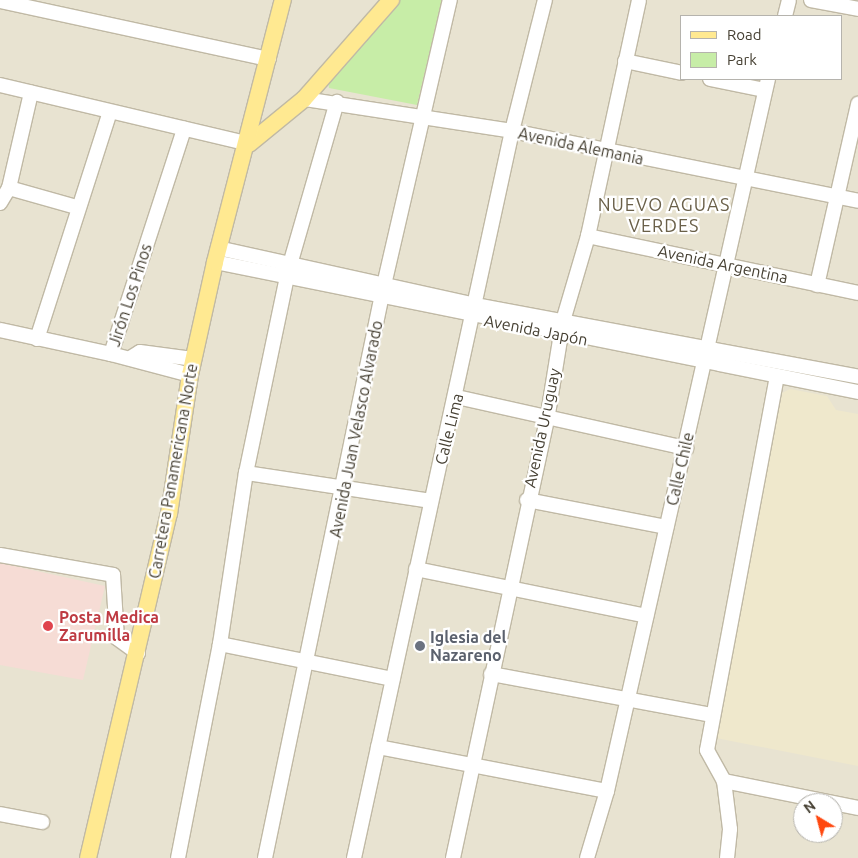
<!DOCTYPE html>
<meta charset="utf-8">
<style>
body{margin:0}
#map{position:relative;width:858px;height:858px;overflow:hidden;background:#f4f0e3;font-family:Ubuntu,sans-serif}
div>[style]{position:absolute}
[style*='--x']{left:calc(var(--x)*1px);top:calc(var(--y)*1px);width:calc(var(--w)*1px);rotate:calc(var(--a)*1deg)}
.residential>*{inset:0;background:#e8e3d1}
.education>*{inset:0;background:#efe8cc}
.medical>*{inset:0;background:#f6dcd5}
.green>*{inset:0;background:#c7eda7}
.roads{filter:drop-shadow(1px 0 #c0b9a5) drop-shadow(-1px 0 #c0b9a5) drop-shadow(0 1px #c0b9a5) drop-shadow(0 -1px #c0b9a5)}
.minor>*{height:14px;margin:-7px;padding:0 7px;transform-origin:7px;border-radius:7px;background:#fff}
.major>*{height:16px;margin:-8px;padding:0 8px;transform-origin:8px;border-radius:8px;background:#ffe991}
.dots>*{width:14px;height:14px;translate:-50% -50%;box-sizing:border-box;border:2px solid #fff;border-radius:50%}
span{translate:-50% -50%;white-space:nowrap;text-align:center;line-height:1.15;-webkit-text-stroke:4.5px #fff;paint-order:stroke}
.street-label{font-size:16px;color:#464033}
.health-label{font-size:16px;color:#be3a42;font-weight:700}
.left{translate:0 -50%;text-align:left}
.worship-label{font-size:16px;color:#5b616d;font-weight:700}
.neighbourhood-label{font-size:18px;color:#6a6049;letter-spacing:1px}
.legend{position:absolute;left:680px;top:15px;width:162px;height:65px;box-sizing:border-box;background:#fff;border:1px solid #b5b3ad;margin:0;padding:6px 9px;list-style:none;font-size:15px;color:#464033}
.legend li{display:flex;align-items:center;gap:10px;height:25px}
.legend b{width:25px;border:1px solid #b5b3ad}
.north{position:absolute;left:793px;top:793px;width:50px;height:50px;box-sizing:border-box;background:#fff;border:1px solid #b5b3ad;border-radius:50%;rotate:323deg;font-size:14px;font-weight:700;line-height:20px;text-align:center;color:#464033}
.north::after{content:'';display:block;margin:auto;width:18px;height:22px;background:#ff480f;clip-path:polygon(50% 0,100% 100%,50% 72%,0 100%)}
</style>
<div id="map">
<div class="residential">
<i style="clip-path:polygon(evenodd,0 0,858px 0,858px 858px,0 858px,0 0,682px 16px,842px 16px,842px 79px,682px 79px,682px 16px,0 0,803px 803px,833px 803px,833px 833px,803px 833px,803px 803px)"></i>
</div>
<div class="education">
<i style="clip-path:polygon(790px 389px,827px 396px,836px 410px,858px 414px,858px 766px,716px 738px,782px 393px)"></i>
</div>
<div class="medical">
<i style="clip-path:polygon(0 563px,105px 586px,83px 680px,0 665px)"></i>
</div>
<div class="green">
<i style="clip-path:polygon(396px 0,442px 0,417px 105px,329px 88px,328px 79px)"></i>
</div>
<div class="roads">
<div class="minor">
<i style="--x:811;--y:0;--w:48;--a:10.8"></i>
<i style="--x:0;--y:1;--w:275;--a:12.2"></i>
<i style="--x:785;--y:16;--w:16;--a:-76"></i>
<i style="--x:625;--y:61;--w:58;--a:11.9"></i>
<i style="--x:710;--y:79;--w:55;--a:11.5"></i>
<i style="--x:0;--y:85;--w:256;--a:13.3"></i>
<i style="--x:304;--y:99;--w:210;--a:8.7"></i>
<i style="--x:512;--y:131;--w:353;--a:11.4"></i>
<i style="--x:9;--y:188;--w:70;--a:15.8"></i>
<i style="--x:0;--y:203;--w:17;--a:-59"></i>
<i style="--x:9;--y:188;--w:98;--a:-77"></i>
<i style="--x:588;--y:236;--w:276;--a:11.9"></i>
<i style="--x:218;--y:248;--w:263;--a:12.5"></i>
<i style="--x:475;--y:305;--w:390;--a:10.6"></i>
<i style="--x:215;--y:262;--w:656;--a:11.43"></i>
<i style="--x:817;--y:285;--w:186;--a:-77.2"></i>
<i style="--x:0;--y:330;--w:114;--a:12.2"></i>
<i style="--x:111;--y:354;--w:237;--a:-72"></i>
<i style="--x:37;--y:339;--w:238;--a:-72.2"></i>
<i style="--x:111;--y:354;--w:82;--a:14.9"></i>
<i style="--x:132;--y:357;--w:9;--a:-32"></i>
<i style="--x:140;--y:352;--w:53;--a:7.5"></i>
<i style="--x:457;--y:397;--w:235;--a:12.6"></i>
<i style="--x:246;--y:473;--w:187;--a:8.6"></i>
<i style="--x:527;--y:500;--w:142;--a:11"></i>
<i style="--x:0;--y:555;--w:115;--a:10"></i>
<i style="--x:113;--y:575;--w:63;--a:86.4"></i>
<i style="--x:117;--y:638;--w:26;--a:36"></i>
<i style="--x:416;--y:569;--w:235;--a:11.5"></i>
<i style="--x:220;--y:644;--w:176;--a:11.5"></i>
<i style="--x:491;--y:674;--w:225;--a:10.5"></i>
<i style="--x:378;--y:747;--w:233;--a:10.9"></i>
<i style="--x:724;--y:781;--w:137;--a:11.4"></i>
<i style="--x:0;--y:814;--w:43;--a:10.8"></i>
<i style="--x:178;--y:858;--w:218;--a:-78.9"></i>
<i style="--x:220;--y:644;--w:173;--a:-81.4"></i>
<i style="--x:246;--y:473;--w:209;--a:-78.2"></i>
<i style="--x:289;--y:268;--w:173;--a:-73.9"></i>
<i style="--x:265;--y:858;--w:585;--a:-78.27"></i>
<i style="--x:384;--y:285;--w:293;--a:-77"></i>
<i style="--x:354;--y:858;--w:744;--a:-77.74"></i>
<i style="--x:512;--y:131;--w:135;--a:-75.9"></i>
<i style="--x:453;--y:858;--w:454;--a:-77.9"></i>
<i style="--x:548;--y:414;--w:94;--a:-80.8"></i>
<i style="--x:563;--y:321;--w:89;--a:-73.6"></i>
<i style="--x:588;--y:236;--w:241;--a:-77.8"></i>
<i style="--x:587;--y:858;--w:70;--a:-73.4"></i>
<i style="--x:607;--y:791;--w:730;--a:-77.26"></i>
<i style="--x:727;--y:858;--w:29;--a:-84"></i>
<i style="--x:730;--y:829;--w:48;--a:-97.1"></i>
<i style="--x:724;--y:781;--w:35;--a:-119"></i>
<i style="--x:707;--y:750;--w:380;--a:-79.4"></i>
</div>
<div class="major">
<i style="--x:249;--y:144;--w:71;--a:-39.3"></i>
<i style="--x:304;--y:99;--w:132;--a:-48.7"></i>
<i style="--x:88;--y:858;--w:353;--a:-76.8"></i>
<i style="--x:169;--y:514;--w:141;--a:-81.4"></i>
<i style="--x:190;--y:375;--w:116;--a:-77.5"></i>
<i style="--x:215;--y:262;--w:271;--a:-75.5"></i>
</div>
</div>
<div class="dots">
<i style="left:48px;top:626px;background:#e0444e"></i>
<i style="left:420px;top:646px;background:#6b7280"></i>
</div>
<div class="street-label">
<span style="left:581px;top:146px;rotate:12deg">Avenida Alemania</span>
<span style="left:723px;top:264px;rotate:12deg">Avenida Argentina</span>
<span style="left:130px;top:295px;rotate:-72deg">Jirón Los Pinos</span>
<span style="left:536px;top:330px;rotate:11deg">Avenida Japón</span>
<span style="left:542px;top:428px;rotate:-78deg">Avenida Uruguay</span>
<span style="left:356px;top:429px;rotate:-79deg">Avenida Juan Velasco Alvarado</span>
<span style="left:449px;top:429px;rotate:-76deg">Calle Lima</span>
<span style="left:680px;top:469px;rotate:-77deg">Calle Chile</span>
<span style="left:173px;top:471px;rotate:-80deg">Carretera Panamericana Norte</span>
</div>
<div class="health-label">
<span class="left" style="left:59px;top:626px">Posta Medica<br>Zarumilla</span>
</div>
<div class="worship-label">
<span class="left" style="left:430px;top:646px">Iglesia del<br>Nazareno</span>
</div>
<div class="neighbourhood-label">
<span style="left:664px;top:215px">NUEVO AGUAS<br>VERDES</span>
</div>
<ul class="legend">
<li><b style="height:6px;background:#ffe991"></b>Road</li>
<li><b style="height:14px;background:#c7eda7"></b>Park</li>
</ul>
<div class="north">N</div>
</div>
